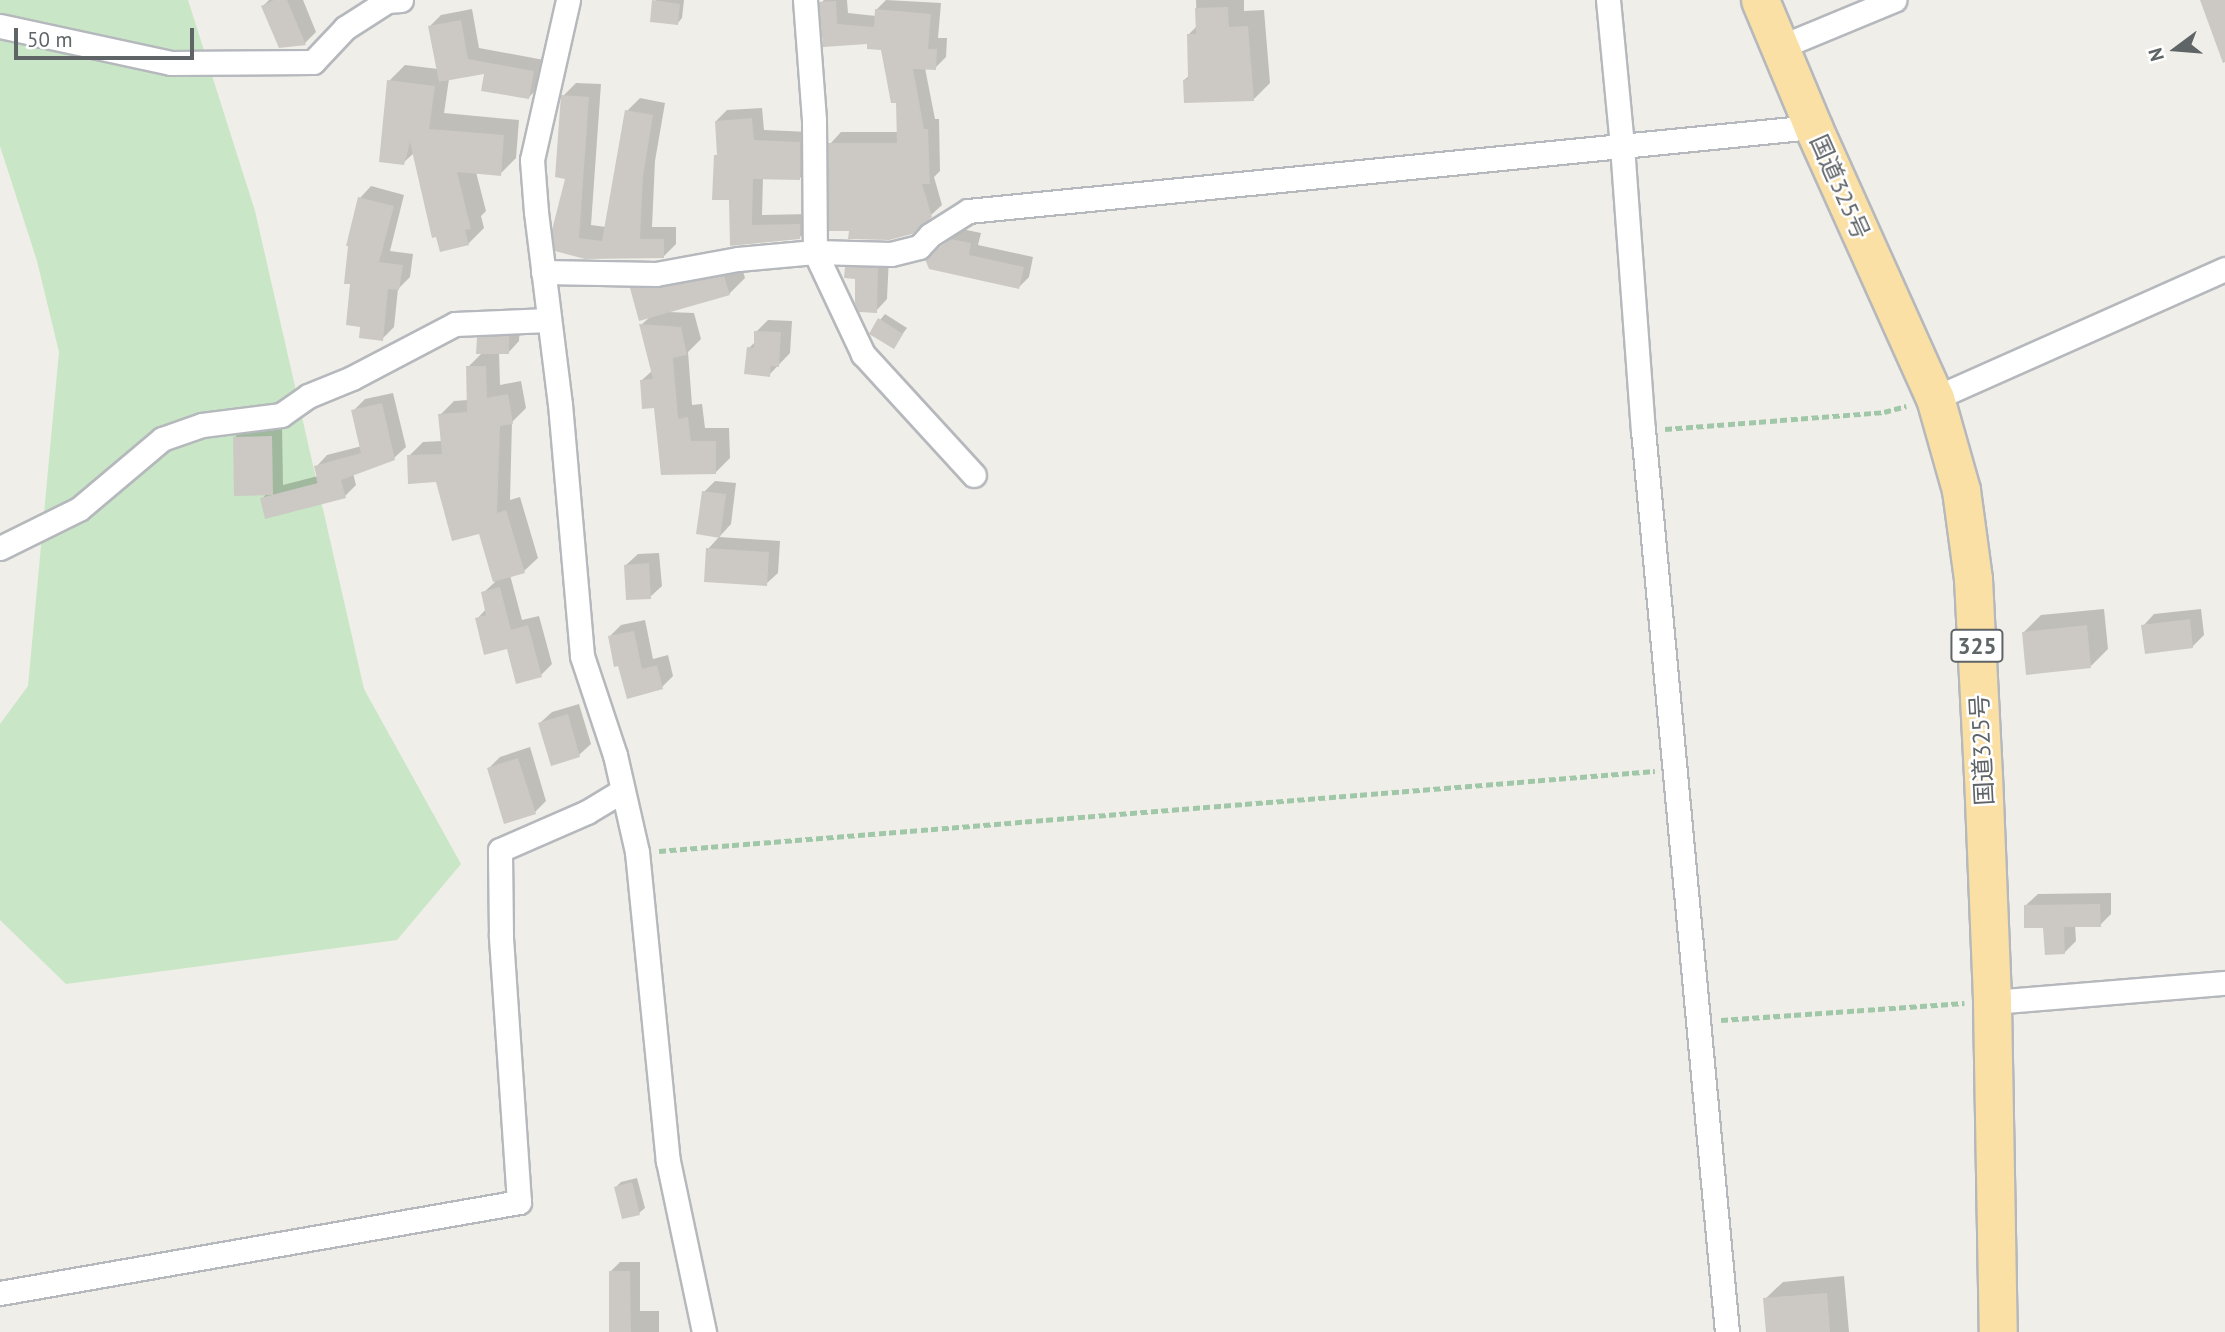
<!DOCTYPE html>
<meta charset="utf-8">
<style>
body{margin:0}
#map{position:relative;width:2225px;height:1332px;overflow:hidden;background:#f0eee8;font-family:"PT Sans","Noto Sans JP",sans-serif}
div>[style]{position:absolute}
[style*='--x']{left:calc(var(--x)*1px);top:calc(var(--y)*1px);width:calc(var(--w)*1px);rotate:calc(var(--a)*1deg)}
.green>*{inset:0;background:#c9e6c6}
.shadow>*{inset:0;background:#0003}
.building>*{inset:0;background:#ccc9c4}
.path>*{height:4.5px;margin-top:-2.25px;transform-origin:0;background:repeating-linear-gradient(90deg,#a0c8a8 0 7px,transparent 0 10.5px)}
.roads{filter:drop-shadow(2px 0 #b5b8bc) drop-shadow(-2px 0 #b5b8bc) drop-shadow(0 2px #b5b8bc) drop-shadow(0 -2px #b5b8bc)}
.minor>*{height:23px;margin:-11.5px;padding:0 11.5px;transform-origin:11.5px;border-radius:11.5px;background:#fff}
.trunk>*{height:37px;margin:-18.5px;padding:0 18.5px;transform-origin:18.5px;border-radius:18.5px;background:#fae0a4}
span{translate:-50% -50%;white-space:nowrap;text-align:center;line-height:1.15;-webkit-text-stroke:5px #fff;paint-order:stroke}
.shield-label span{padding:2px 5px;background:#fff;border:2px solid;border-radius:5px;-webkit-text-stroke-width:0}
.shield-label{font-size:23px;color:#5f6467;font-weight:700}
.street-label{font-size:24px;color:#5f6467}
.north{position:absolute;left:2141px;top:14px;width:70px;height:70px;-webkit-text-stroke:5px #fff;paint-order:stroke;rotate:254deg;font-size:19px;font-weight:700;line-height:28px;text-align:center;color:#5f6467}
.north::after{content:'';display:block;margin:auto;width:24px;height:32px;background:#5f6467;clip-path:polygon(50% 0,100% 100%,50% 72%,0 100%)}
.scale{position:absolute;left:14px;top:28px;width:180px;height:32px;box-sizing:border-box;border:4px solid #5f6467;border-top:0;padding-left:9px;font-size:21px;line-height:24px;white-space:nowrap;color:#5f6467;-webkit-text-stroke:5px #fff;paint-order:stroke}
</style>
<div id="map">
<div class="green">
<i style="clip-path:polygon(0 0,188px 0,255px 211px,364px 689px,461px 864px,397px 940px,66px 984px,0 920px,0 724px,28px 686px,59px 352px,37px 261px,0 146px)"></i>
</div>
<div class="shadow">
<i style="clip-path:polygon(269px 0,303px 0,316px 32px,305px 43px,280px 46px,263px 6px)"></i>
<i style="clip-path:polygon(655px 0,684px 0,682px 18px,677px 24px)"></i>
<i style="clip-path:polygon(824px 0,847px 0,848px 13px,876px 16px,877px 9px,886px 0,941px 3px,938px 38px,947px 38px,946px 57px,935px 68px,925px 68px,935px 119px,939px 119px,940px 171px,934px 177px,942px 205px,930px 216px,851px 229px,830px 144px,841px 132px,898px 132px,897px 100px,883px 48px,869px 42px,824px 45px,821px 3px)"></i>
<i style="clip-path:polygon(1196px 0,1244px 0,1244px 11px,1264px 10px,1270px 83px,1254px 99px,1184px 80px,1190px 75px,1188px 35px,1197px 26px)"></i>
<i style="clip-path:polygon(472px 9px,479px 48px,544px 60px,540px 86px,529px 97px,486px 72px,449px 79px,444px 113px,519px 120px,516px 158px,500px 174px,476px 172px,486px 211px,481px 216px,484px 228px,468px 244px,414px 153px,403px 163px,389px 81px,405px 65px,438px 69px,430px 26px,441px 15px)"></i>
<i style="clip-path:polygon(576px 83px,601px 84px,591px 225px,606px 227px,627px 111px,640px 98px,665px 103px,655px 161px,652px 227px,676px 227px,676px 244px,663px 257px,586px 257px,557px 250px,567px 178px,563px 96px)"></i>
<i style="clip-path:polygon(762px 108px,764px 130px,810px 132px,811px 167px,800px 178px,763px 177px,762px 215px,810px 214px,810px 227px,799px 238px,732px 244px,731px 199px,715px 156px,719px 153px,716px 121px,727px 110px)"></i>
<i style="clip-path:polygon(371px 186px,404px 195px,390px 251px,413px 254px,410px 277px,398px 289px,394px 327px,382px 339px,360px 198px)"></i>
<i style="clip-path:polygon(962px 229px,981px 233px,978px 245px,1033px 257px,1029px 277px,1018px 288px,927px 260px)"></i>
<i style="clip-path:polygon(858px 256px,889px 257px,887px 299px,876px 311px,857px 278px,847px 268px)"></i>
<i style="clip-path:polygon(740px 261px,745px 278px,729px 294px,668px 312px,694px 313px,701px 339px,688px 352px,692px 405px,702px 404px,705px 428px,729px 428px,730px 458px,716px 472px,656px 407px,642px 380px,653px 370px,641px 325px,651px 316px,632px 288px,648px 272px)"></i>
<i style="clip-path:polygon(885px 314px,907px 328px,893px 347px,880px 320px)"></i>
<i style="clip-path:polygon(768px 320px,792px 321px,790px 353px,769px 375px,749px 348px,756px 341px,756px 332px)"></i>
<i style="clip-path:polygon(520px 325px,519px 341px,508px 353px,499px 352px,500px 385px,521px 381px,526px 408px,512px 422px,510px 500px,520px 497px,538px 558px,524px 571px,510px 575px,522px 620px,539px 616px,552px 664px,541px 675px,477px 619px,487px 608px,483px 593px,495px 582px,481px 532px,438px 481px,409px 456px,423px 442px,442px 441px,440px 415px,454px 401px,468px 400px,468px 367px,483px 352px,478px 338px,490px 326px)"></i>
<i style="clip-path:polygon(393px 393px,406px 447px,394px 458px,353px 473px,356px 485px,345px 496px,262px 499px,267px 493px,234px 438px,246px 426px,282px 426px,283px 485px,318px 476px,316px 467px,327px 455px,362px 446px,353px 411px,365px 399px)"></i>
<i style="clip-path:polygon(715px 481px,736px 483px,731px 524px,720px 536px,704px 492px)"></i>
<i style="clip-path:polygon(719px 537px,780px 541px,778px 573px,766px 584px,708px 549px)"></i>
<i style="clip-path:polygon(659px 553px,662px 586px,650px 597px,626px 565px,638px 554px)"></i>
<i style="clip-path:polygon(2104px 609px,2108px 649px,2091px 666px,2023px 633px,2041px 615px)"></i>
<i style="clip-path:polygon(2201px 609px,2204px 635px,2192px 647px,2143px 626px,2154px 614px)"></i>
<i style="clip-path:polygon(645px 620px,653px 659px,668px 655px,673px 676px,662px 687px,628px 697px,610px 636px,621px 625px)"></i>
<i style="clip-path:polygon(579px 704px,591px 744px,579px 755px,540px 723px,552px 712px)"></i>
<i style="clip-path:polygon(530px 747px,546px 801px,535px 812px,489px 768px,500px 757px)"></i>
<i style="clip-path:polygon(2111px 893px,2111px 914px,2100px 925px,2075px 925px,2076px 941px,2064px 953px,2026px 905px,2038px 894px)"></i>
<i style="clip-path:polygon(637px 1178px,645px 1208px,639px 1213px,616px 1187px,621px 1182px)"></i>
<i style="clip-path:polygon(620px 1262px,640px 1262px,640px 1311px,659px 1311px,659px 1332px,611px 1332px,610px 1272px)"></i>
<i style="clip-path:polygon(1844px 1276px,1849px 1332px,1768px 1332px,1765px 1299px,1783px 1282px)"></i>
</div>
<div class="building">
<i style="clip-path:polygon(274px 0,287px 0,306px 45px,279px 48px,261px 6px)"></i>
<i style="clip-path:polygon(652px 0,680px 4px,678px 25px,650px 22px)"></i>
<i style="clip-path:polygon(2200px 0,2225px 0,2225px 62px,2223px 63px)"></i>
<i style="clip-path:polygon(836px 1px,837px 24px,874px 27px,875px 9px,931px 14px,928px 49px,937px 49px,936px 70px,913px 69px,924px 129px,928px 129px,930px 184px,922px 184px,932px 217px,912px 234px,889px 240px,848px 239px,849px 231px,829px 231px,828px 143px,897px 143px,896px 103px,891px 103px,881px 50px,867px 49px,867px 44px,823px 47px,819px 2px)"></i>
<i style="clip-path:polygon(1228px 7px,1229px 27px,1248px 26px,1254px 101px,1184px 103px,1183px 80px,1188px 79px,1187px 34px,1196px 34px,1195px 8px)"></i>
<i style="clip-path:polygon(461px 20px,468px 59px,534px 71px,529px 99px,481px 91px,484px 74px,439px 82px,428px 26px)"></i>
<i style="clip-path:polygon(387px 80px,435px 86px,429px 129px,504px 135px,501px 176px,457px 172px,471px 229px,465px 230px,469px 245px,440px 252px,436px 237px,432px 238px,410px 142px,404px 165px,379px 162px)"></i>
<i style="clip-path:polygon(561px 95px,589px 97px,579px 238px,602px 241px,625px 110px,653px 115px,643px 176px,640px 239px,664px 239px,664px 258px,585px 259px,555px 251px,552px 230px,565px 179px,555px 177px)"></i>
<i style="clip-path:polygon(752px 118px,754px 140px,800px 142px,800px 180px,753px 179px,752px 225px,800px 224px,800px 239px,730px 246px,729px 200px,712px 200px,714px 155px,717px 155px,715px 121px)"></i>
<i style="clip-path:polygon(358px 197px,394px 206px,379px 262px,403px 265px,399px 290px,388px 289px,383px 341px,359px 338px,360px 327px,346px 325px,350px 284px,344px 284px,348px 246px,346px 246px)"></i>
<i style="clip-path:polygon(950px 239px,971px 243px,969px 255px,1024px 267px,1019px 289px,929px 269px,925px 259px)"></i>
<i style="clip-path:polygon(845px 267px,878px 268px,877px 313px,859px 312px,855px 303px,855px 279px,844px 278px)"></i>
<i style="clip-path:polygon(724px 276px,730px 295px,639px 321px,630px 288px,658px 288px)"></i>
<i style="clip-path:polygon(878px 318px,903px 334px,894px 349px,869px 334px)"></i>
<i style="clip-path:polygon(639px 324px,681px 327px,687px 355px,673px 358px,678px 419px,688px 417px,691px 441px,716px 441px,716px 474px,661px 475px,654px 408px,642px 409px,640px 380px,653px 379px)"></i>
<i style="clip-path:polygon(754px 331px,781px 332px,779px 367px,771px 366px,770px 377px,744px 374px,747px 347px,754px 348px)"></i>
<i style="clip-path:polygon(509px 336px,509px 354px,476px 354px,477px 337px)"></i>
<i style="clip-path:polygon(466px 366px,486px 366px,487px 398px,508px 394px,513px 424px,500px 426px,497px 513px,506px 510px,525px 573px,493px 582px,479px 534px,452px 541px,436px 482px,408px 484px,407px 455px,442px 454px,438px 414px,467px 412px)"></i>
<i style="clip-path:polygon(382px 403px,395px 460px,341px 480px,346px 498px,265px 519px,260px 498px,318px 483px,314px 466px,361px 453px,351px 410px)"></i>
<i style="clip-path:polygon(272px 436px,273px 495px,234px 496px,233px 437px)"></i>
<i style="clip-path:polygon(702px 491px,726px 494px,720px 538px,696px 534px)"></i>
<i style="clip-path:polygon(706px 548px,769px 552px,767px 586px,704px 582px)"></i>
<i style="clip-path:polygon(649px 563px,651px 599px,626px 600px,624px 565px)"></i>
<i style="clip-path:polygon(500px 587px,511px 630px,528px 625px,542px 677px,516px 684px,507px 649px,484px 655px,475px 618px,486px 615px,481px 592px)"></i>
<i style="clip-path:polygon(2190px 619px,2193px 648px,2145px 654px,2141px 625px)"></i>
<i style="clip-path:polygon(2087px 625px,2091px 668px,2026px 675px,2022px 632px)"></i>
<i style="clip-path:polygon(634px 631px,642px 669px,657px 665px,663px 689px,627px 699px,618px 666px,614px 667px,608px 636px)"></i>
<i style="clip-path:polygon(568px 714px,580px 757px,551px 766px,538px 723px)"></i>
<i style="clip-path:polygon(518px 758px,536px 814px,504px 824px,487px 768px)"></i>
<i style="clip-path:polygon(2100px 904px,2101px 927px,2064px 927px,2065px 954px,2045px 955px,2043px 928px,2024px 928px,2024px 905px)"></i>
<i style="clip-path:polygon(632px 1182px,640px 1215px,622px 1219px,614px 1187px)"></i>
<i style="clip-path:polygon(609px 1271px,630px 1271px,631px 1332px,609px 1332px)"></i>
<i style="clip-path:polygon(1827px 1293px,1830px 1332px,1766px 1332px,1763px 1298px)"></i>
</div>
<div class="path">
<i style="--x:1665;--y:429;--w:220;--a:-4.4"></i>
<i style="--x:1884;--y:412;--w:23;--a:-15"></i>
<i style="--x:659;--y:851;--w:999;--a:-4.59"></i>
<i style="--x:1721;--y:1020;--w:244;--a:-4"></i>
</div>
<div class="roads">
<div class="minor">
<i style="--x:568;--y:0;--w:164;--a:102.7"></i>
<i style="--x:532;--y:160;--w:52;--a:85.6"></i>
<i style="--x:536;--y:212;--w:193;--a:82.9"></i>
<i style="--x:560;--y:404;--w:253;--a:85"></i>
<i style="--x:582;--y:656;--w:104;--a:71.6"></i>
<i style="--x:615;--y:755;--w:99;--a:77.2"></i>
<i style="--x:637;--y:852;--w:311;--a:84.3"></i>
<i style="--x:668;--y:1161;--w:175;--a:78.1"></i>
<i style="--x:805;--y:0;--w:120;--a:85.7"></i>
<i style="--x:814;--y:120;--w:132;--a:89.6"></i>
<i style="--x:815;--y:252;--w:113;--a:64.8"></i>
<i style="--x:863;--y:354;--w:164;--a:47.5"></i>
<i style="--x:1608;--y:0;--w:147;--a:84.5"></i>
<i style="--x:1622;--y:146;--w:285;--a:85.8"></i>
<i style="--x:1643;--y:430;--w:906;--a:84.68"></i>
<i style="--x:0;--y:26;--w:175;--a:12.2"></i>
<i style="--x:171;--y:63;--w:142;--a:-0.4"></i>
<i style="--x:313;--y:62;--w:47;--a:-46.7"></i>
<i style="--x:345;--y:28;--w:50;--a:-32.7"></i>
<i style="--x:387;--y:1;--w:14;--a:-4"></i>
<i style="--x:1778;--y:48;--w:126;--a:-22.5"></i>
<i style="--x:543;--y:272;--w:113;--a:1"></i>
<i style="--x:656;--y:274;--w:83;--a:-10.4"></i>
<i style="--x:738;--y:259;--w:77;--a:-5.2"></i>
<i style="--x:815;--y:252;--w:76;--a:1.5"></i>
<i style="--x:891;--y:254;--w:29;--a:-14"></i>
<i style="--x:919;--y:247;--w:16;--a:-47"></i>
<i style="--x:930;--y:235;--w:45;--a:-32.3"></i>
<i style="--x:968;--y:211;--w:849;--a:-5.68"></i>
<i style="--x:1935;--y:398;--w:317;--a:-24"></i>
<i style="--x:0;--y:548;--w:88;--a:-26.3"></i>
<i style="--x:79;--y:509;--w:109;--a:-40.1"></i>
<i style="--x:162;--y:439;--w:42;--a:-19.3"></i>
<i style="--x:202;--y:425;--w:80;--a:-7.2"></i>
<i style="--x:281;--y:415;--w:33;--a:-35"></i>
<i style="--x:308;--y:396;--w:48;--a:-22.2"></i>
<i style="--x:352;--y:378;--w:116;--a:-27.7"></i>
<i style="--x:455;--y:324;--w:93;--a:-2.5"></i>
<i style="--x:1992;--y:1002;--w:234;--a:-4.7"></i>
<i style="--x:0;--y:1293;--w:527;--a:-9.94"></i>
<i style="--x:519;--y:1202;--w:268;--a:-93.9"></i>
<i style="--x:501;--y:935;--w:85;--a:-90.7"></i>
<i style="--x:500;--y:850;--w:95;--a:-23.6"></i>
<i style="--x:587;--y:812;--w:41;--a:-31"></i>
</div>
<div class="trunk">
<i style="--x:1760;--y:0;--w:138;--a:67.3"></i>
<i style="--x:1813;--y:127;--w:297;--a:65.8"></i>
<i style="--x:1935;--y:398;--w:96;--a:74.2"></i>
<i style="--x:1961;--y:490;--w:90;--a:82.3"></i>
<i style="--x:1973;--y:579;--w:196;--a:87.1"></i>
<i style="--x:1983;--y:775;--w:227;--a:87.7"></i>
<i style="--x:1992;--y:1002;--w:330;--a:89"></i>
</div>
</div>
<div class="shield-label">
<span style="left:1977px;top:646px">325</span>
</div>
<div class="street-label">
<span style="left:1840px;top:187px;rotate:66deg">国道325号</span>
<span style="left:1982px;top:750px;rotate:-93deg">国道325号</span>
</div>
<div class="north">N</div>
<div class="scale">50 m</div>
</div>
